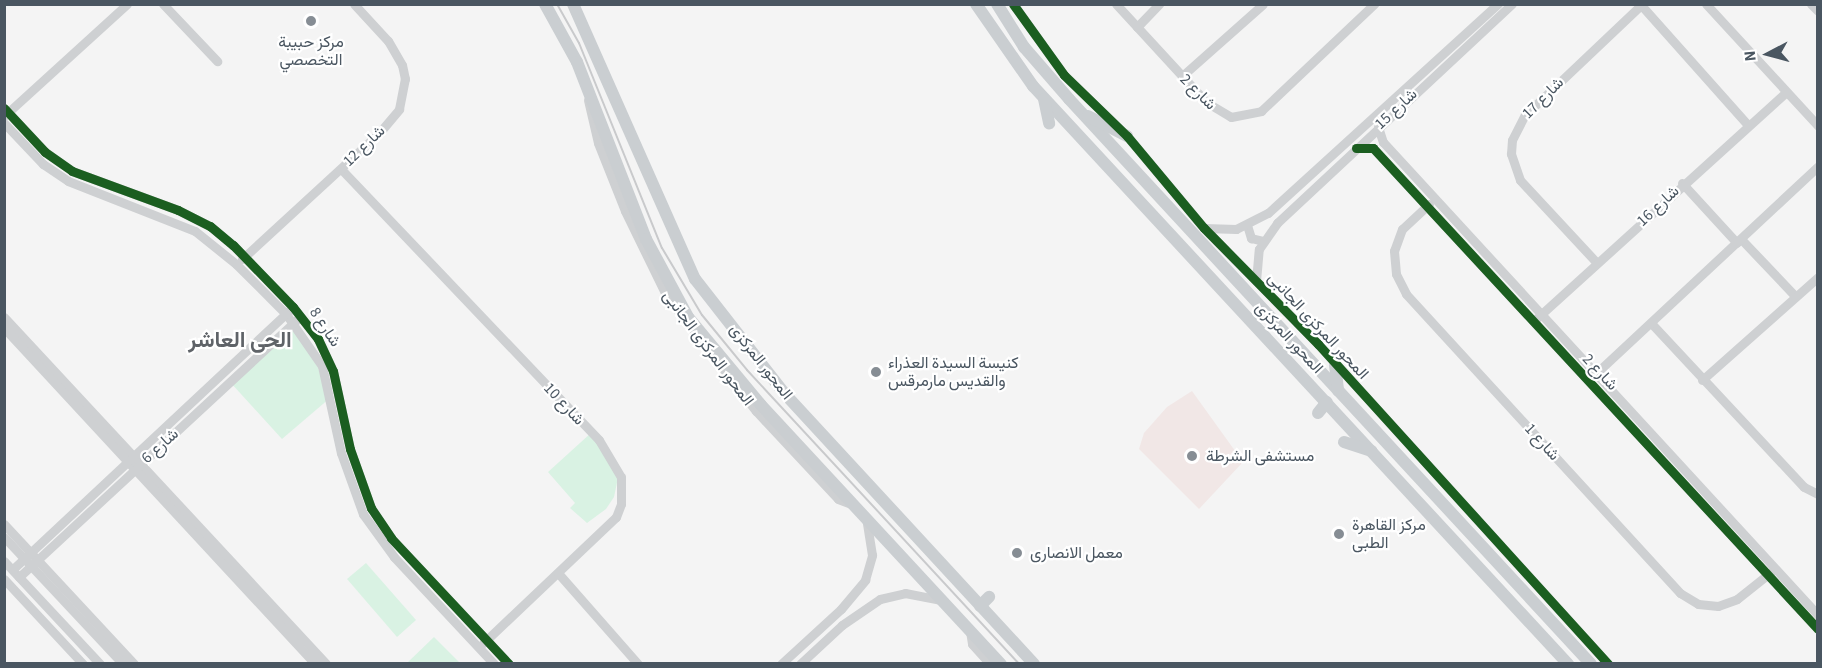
<!DOCTYPE html>
<meta charset="utf-8">
<style>
body{margin:0}
#map{position:relative;width:1822px;height:668px;overflow:hidden;background:#f4f4f4;font-family:"Source Sans 3",Vazirmatn,sans-serif}
div>[style]{position:absolute}
[style*='--x']{left:calc(var(--x)*1px);top:calc(var(--y)*1px);width:calc(var(--w)*1px);rotate:calc(var(--a)*1deg)}
.medical>*{inset:0;background:#f1e7e6}
.green>*{inset:0;background:#d9f2e3}
.minor>*{height:9px;margin:-4.5px;padding:0 4.5px;transform-origin:4.5px;border-radius:4.5px;background:#ced0d2}
.major>*{height:12px;margin:-6px;padding:0 6px;transform-origin:6px;border-radius:6px;background:#caced1}
.rail>*{height:2px;margin:-1px;padding:0 1px;transform-origin:1px;border-radius:1px;background:#c9cacc}
.cycleway>*{height:9px;margin:-4.5px;padding:0 4.5px;transform-origin:4.5px;border-radius:4.5px;background:#1b5e20}
.dots>*{width:16px;height:16px;translate:-50% -50%;box-sizing:border-box;border:3px solid #fff;border-radius:50%}
span{translate:-50% -50%;white-space:nowrap;text-align:center;line-height:1.15;-webkit-text-stroke:4.5px #fff;paint-order:stroke}
.poi-label{font-size:16px;color:#4a5661}
.left{translate:0 -50%;text-align:left}
.street-label{font-size:16px;color:#4a5661}
.district-label{font-size:22px;color:#5f6368;font-weight:700}
.frame{position:absolute;inset:0;border:6px solid #4a5661;pointer-events:none}
.north{position:absolute;left:1738px;top:24px;width:60px;height:60px;-webkit-text-stroke:4px #fff;paint-order:stroke;rotate:264deg;font-size:16px;font-weight:700;line-height:24px;text-align:center;color:#4a5661}
.north::after{content:'';display:block;margin:auto;width:21px;height:27px;background:#4a5661;clip-path:polygon(50% 0,100% 100%,50% 72%,0 100%)}
</style>
<div id="map">
<div class="medical">
<i style="clip-path:polygon(1192px 391px,1243px 462px,1199px 509px,1139px 449px,1144px 433px,1167px 407px)"></i>
</div>
<div class="green">
<i style="clip-path:polygon(293px 325px,306px 337px,330px 398px,282px 439px,230px 382px)"></i>
<i style="clip-path:polygon(591px 433px,618px 478px,614px 497px,606px 509px,587px 523px,570px 508px,575px 503px,548px 472px)"></i>
<i style="clip-path:polygon(366px 563px,416px 620px,397px 637px,347px 579px)"></i>
<i style="clip-path:polygon(434px 637px,460px 663px,407px 663px)"></i>
</div>
<div class="minor">
<i style="--x:163;--y:4;--w:79;--a:46.5"></i>
<i style="--x:1013;--y:4;--w:87;--a:54.3"></i>
<i style="--x:1064;--y:75;--w:88;--a:44.1"></i>
<i style="--x:1127;--y:136;--w:120;--a:50.1"></i>
<i style="--x:1204;--y:228;--w:163;--a:45.5"></i>
<i style="--x:1318;--y:344;--w:432;--a:47.8"></i>
<i style="--x:1116;--y:4;--w:133;--a:47.4"></i>
<i style="--x:1206;--y:102;--w:29;--a:31"></i>
<i style="--x:1231;--y:117;--w:31;--a:-11"></i>
<i style="--x:1261;--y:111;--w:156;--a:-43.4"></i>
<i style="--x:1706;--y:4;--w:166;--a:47.4"></i>
<i style="--x:1811;--y:4;--w:10;--a:45"></i>
<i style="--x:1641;--y:5;--w:161;--a:48.3"></i>
<i style="--x:1137;--y:27;--w:32;--a:-46"></i>
<i style="--x:1182;--y:76;--w:108;--a:-41.6"></i>
<i style="--x:588;--y:100;--w:44;--a:76.9"></i>
<i style="--x:598;--y:143;--w:73;--a:68.3"></i>
<i style="--x:625;--y:211;--w:93;--a:64"></i>
<i style="--x:666;--y:295;--w:147;--a:52.2"></i>
<i style="--x:756;--y:411;--w:120;--a:47"></i>
<i style="--x:838;--y:499;--w:17;--a:21"></i>
<i style="--x:4;--y:108;--w:60;--a:47"></i>
<i style="--x:45;--y:152;--w:33;--a:35"></i>
<i style="--x:72;--y:171;--w:113;--a:20.2"></i>
<i style="--x:178;--y:210;--w:36;--a:27"></i>
<i style="--x:210;--y:226;--w:30;--a:40"></i>
<i style="--x:233;--y:245;--w:86;--a:45.9"></i>
<i style="--x:293;--y:307;--w:41;--a:52"></i>
<i style="--x:318;--y:339;--w:35;--a:65"></i>
<i style="--x:333;--y:371;--w:80;--a:77.7"></i>
<i style="--x:350;--y:449;--w:63;--a:70.4"></i>
<i style="--x:371;--y:508;--w:36;--a:56"></i>
<i style="--x:391;--y:538;--w:173;--a:46.9"></i>
<i style="--x:4;--y:116;--w:166;--a:-42.3"></i>
<i style="--x:4;--y:123;--w:57;--a:46.4"></i>
<i style="--x:43;--y:164;--w:30;--a:34"></i>
<i style="--x:68;--y:181;--w:136;--a:21.5"></i>
<i style="--x:195;--y:231;--w:53;--a:38.8"></i>
<i style="--x:236;--y:264;--w:71;--a:45"></i>
<i style="--x:286;--y:314;--w:63;--a:55.3"></i>
<i style="--x:322;--y:366;--w:89;--a:77.7"></i>
<i style="--x:341;--y:453;--w:65;--a:70.2"></i>
<i style="--x:363;--y:514;--w:53;--a:54.2"></i>
<i style="--x:394;--y:557;--w:146;--a:46.9"></i>
<i style="--x:1378;--y:127;--w:16;--a:72"></i>
<i style="--x:1383;--y:142;--w:643;--a:47.4"></i>
<i style="--x:1356;--y:148;--w:17;--a:0"></i>
<i style="--x:1373;--y:148;--w:655;--a:47.23"></i>
<i style="--x:341;--y:169;--w:374;--a:46.4"></i>
<i style="--x:599;--y:440;--w:43;--a:59.3"></i>
<i style="--x:621;--y:477;--w:27;--a:90"></i>
<i style="--x:621;--y:504;--w:14;--a:111"></i>
<i style="--x:616;--y:517;--w:183;--a:136.5"></i>
<i style="--x:1682;--y:183;--w:81;--a:47.5"></i>
<i style="--x:1429;--y:204;--w:37;--a:137"></i>
<i style="--x:1402;--y:229;--w:23;--a:110"></i>
<i style="--x:1394;--y:251;--w:23;--a:85"></i>
<i style="--x:1396;--y:274;--w:22;--a:63"></i>
<i style="--x:1406;--y:294;--w:406;--a:47.5"></i>
<i style="--x:1680;--y:593;--w:21;--a:31"></i>
<i style="--x:1698;--y:604;--w:20;--a:6"></i>
<i style="--x:1718;--y:606;--w:20;--a:-20"></i>
<i style="--x:1737;--y:599;--w:43;--a:-38.5"></i>
<i style="--x:1247;--y:225;--w:14;--a:73"></i>
<i style="--x:1251;--y:238;--w:12;--a:14"></i>
<i style="--x:1204;--y:228;--w:32;--a:2"></i>
<i style="--x:1236;--y:229;--w:36;--a:-27"></i>
<i style="--x:1268;--y:213;--w:311;--a:-42.3"></i>
<i style="--x:1741;--y:239;--w:79;--a:46.5"></i>
<i style="--x:242;--y:259;--w:188;--a:-42.6"></i>
<i style="--x:380;--y:132;--w:30;--a:-50"></i>
<i style="--x:399;--y:109;--w:31;--a:-79"></i>
<i style="--x:405;--y:79;--w:14;--a:-102"></i>
<i style="--x:402;--y:65;--w:28;--a:-120"></i>
<i style="--x:388;--y:41;--w:50;--a:-132.6"></i>
<i style="--x:1597;--y:263;--w:113;--a:-132.9"></i>
<i style="--x:1520;--y:180;--w:28;--a:-109"></i>
<i style="--x:1511;--y:154;--w:14;--a:-86"></i>
<i style="--x:1512;--y:140;--w:28;--a:-63"></i>
<i style="--x:1525;--y:115;--w:161;--a:-43.5"></i>
<i style="--x:1256;--y:281;--w:32;--a:-85"></i>
<i style="--x:1259;--y:249;--w:32;--a:-55"></i>
<i style="--x:1277;--y:223;--w:321;--a:-43"></i>
<i style="--x:4;--y:317;--w:473;--a:47.1"></i>
<i style="--x:1537;--y:318;--w:336;--a:-42.2"></i>
<i style="--x:1651;--y:323;--w:224;--a:47"></i>
<i style="--x:1804;--y:487;--w:16;--a:27"></i>
<i style="--x:4;--y:328;--w:458;--a:47.2"></i>
<i style="--x:1592;--y:377;--w:309;--a:-43"></i>
<i style="--x:1702;--y:380;--w:155;--a:-41.6"></i>
<i style="--x:4;--y:524;--w:191;--a:47.1"></i>
<i style="--x:4;--y:537;--w:174;--a:46.9"></i>
<i style="--x:4;--y:561;--w:141;--a:47"></i>
<i style="--x:13;--y:569;--w:378;--a:-43.1"></i>
<i style="--x:558;--y:573;--w:121;--a:48.7"></i>
<i style="--x:19;--y:577;--w:379;--a:-42.8"></i>
<i style="--x:4;--y:579;--w:116;--a:47.1"></i>
<i style="--x:970;--y:631;--w:13;--a:81"></i>
<i style="--x:972;--y:644;--w:27;--a:48"></i>
<i style="--x:781;--y:664;--w:81;--a:-42.5"></i>
<i style="--x:841;--y:609;--w:38;--a:-50"></i>
<i style="--x:865;--y:580;--w:26;--a:-74"></i>
<i style="--x:872;--y:555;--w:36;--a:-99"></i>
<i style="--x:800;--y:664;--w:57;--a:-42.9"></i>
<i style="--x:842;--y:625;--w:46;--a:-34.4"></i>
<i style="--x:880;--y:599;--w:26;--a:-13"></i>
<i style="--x:905;--y:593;--w:37;--a:11"></i>
</div>
<div class="major">
<i style="--x:545;--y:4;--w:66;--a:61.1"></i>
<i style="--x:577;--y:62;--w:190;--a:68.7"></i>
<i style="--x:646;--y:239;--w:89;--a:61.7"></i>
<i style="--x:688;--y:317;--w:114;--a:50.3"></i>
<i style="--x:761;--y:405;--w:353;--a:47.2"></i>
<i style="--x:573;--y:4;--w:301;--a:66.1"></i>
<i style="--x:695;--y:279;--w:146;--a:52"></i>
<i style="--x:785;--y:394;--w:367;--a:47.3"></i>
<i style="--x:976;--y:4;--w:100;--a:55.2"></i>
<i style="--x:1033;--y:86;--w:788;--a:47.21"></i>
<i style="--x:997;--y:4;--w:51;--a:57.9"></i>
<i style="--x:1024;--y:47;--w:69;--a:49.1"></i>
<i style="--x:1069;--y:99;--w:769;--a:47.27"></i>
<i style="--x:1044;--y:99;--w:25;--a:78"></i>
<i style="--x:1088;--y:116;--w:44;--a:27.1"></i>
<i style="--x:1335;--y:365;--w:26;--a:83"></i>
<i style="--x:1318;--y:413;--w:14;--a:-51"></i>
<i style="--x:1344;--y:442;--w:29;--a:18"></i>
<i style="--x:980;--y:606;--w:13;--a:-45"></i>
</div>
<div class="rail">
<i style="--x:557;--y:4;--w:45;--a:60.6"></i>
<i style="--x:579;--y:43;--w:221;--a:68"></i>
<i style="--x:662;--y:248;--w:78;--a:59.2"></i>
<i style="--x:702;--y:315;--w:71;--a:50.7"></i>
<i style="--x:747;--y:370;--w:401;--a:47.2"></i>
</div>
<div class="cycleway">
<i style="--x:1013;--y:4;--w:87;--a:54.3"></i>
<i style="--x:1064;--y:75;--w:88;--a:44.1"></i>
<i style="--x:1127;--y:136;--w:120;--a:50.1"></i>
<i style="--x:1204;--y:228;--w:163;--a:45.5"></i>
<i style="--x:1318;--y:344;--w:432;--a:47.8"></i>
<i style="--x:4;--y:108;--w:60;--a:47"></i>
<i style="--x:45;--y:152;--w:33;--a:35"></i>
<i style="--x:72;--y:171;--w:113;--a:20.2"></i>
<i style="--x:178;--y:210;--w:36;--a:27"></i>
<i style="--x:210;--y:226;--w:30;--a:40"></i>
<i style="--x:233;--y:245;--w:86;--a:45.9"></i>
<i style="--x:293;--y:307;--w:41;--a:52"></i>
<i style="--x:318;--y:339;--w:35;--a:65"></i>
<i style="--x:333;--y:371;--w:80;--a:77.7"></i>
<i style="--x:350;--y:449;--w:63;--a:70.4"></i>
<i style="--x:371;--y:508;--w:36;--a:56"></i>
<i style="--x:391;--y:538;--w:173;--a:46.9"></i>
<i style="--x:1356;--y:148;--w:17;--a:0"></i>
<i style="--x:1373;--y:148;--w:655;--a:47.23"></i>
</div>
<div class="dots">
<i style="left:311px;top:21px;background:#868d94"></i>
<i style="left:876px;top:372px;background:#868d94"></i>
<i style="left:1192px;top:456px;background:#868d94"></i>
<i style="left:1339px;top:534px;background:#868d94"></i>
<i style="left:1017px;top:553px;background:#868d94"></i>
</div>
<div class="poi-label">
<span style="left:311px;top:51px">مركز حبيبة<br>التخصصي</span>
<span class="left" style="left:888px;top:372px">كنيسة السيدة العذراء<br>والقديس مارمرقس</span>
<span class="left" style="left:1206px;top:456px">مستشفى الشرطة</span>
<span class="left" style="left:1352px;top:534px">مركز القاهرة<br>الطبى</span>
<span class="left" style="left:1030px;top:553px">معمل الانصارى</span>
</div>
<div class="street-label">
<span style="left:1198px;top:92px;rotate:45deg">شارع 2</span>
<span style="left:1543px;top:98px;rotate:-45deg">شارع 17</span>
<span style="left:1396px;top:109px;rotate:-43deg">شارع 15</span>
<span style="left:364px;top:146px;rotate:-44deg">شارع 12</span>
<span style="left:1658px;top:206px;rotate:-43deg">شارع 16</span>
<span style="left:1318px;top:326px;rotate:47deg">المحور المركزى الجانبى</span>
<span style="left:325px;top:327px;rotate:57deg">شارع 8</span>
<span style="left:1289px;top:338px;rotate:47deg">المحور المركزى</span>
<span style="left:708px;top:348px;rotate:53deg">المحور المركزى الجانبى</span>
<span style="left:761px;top:362px;rotate:52deg">المحور المركزى</span>
<span style="left:1600px;top:372px;rotate:47deg">شارع 2</span>
<span style="left:564px;top:404px;rotate:47deg">شارع 10</span>
<span style="left:1542px;top:442px;rotate:48deg">شارع 1</span>
<span style="left:160px;top:446px;rotate:-42deg">شارع 6</span>
</div>
<div class="district-label">
<span style="left:240px;top:341px">الحى العاشر</span>
</div>
<div class="frame"></div>
<div class="north">N</div>
</div>
